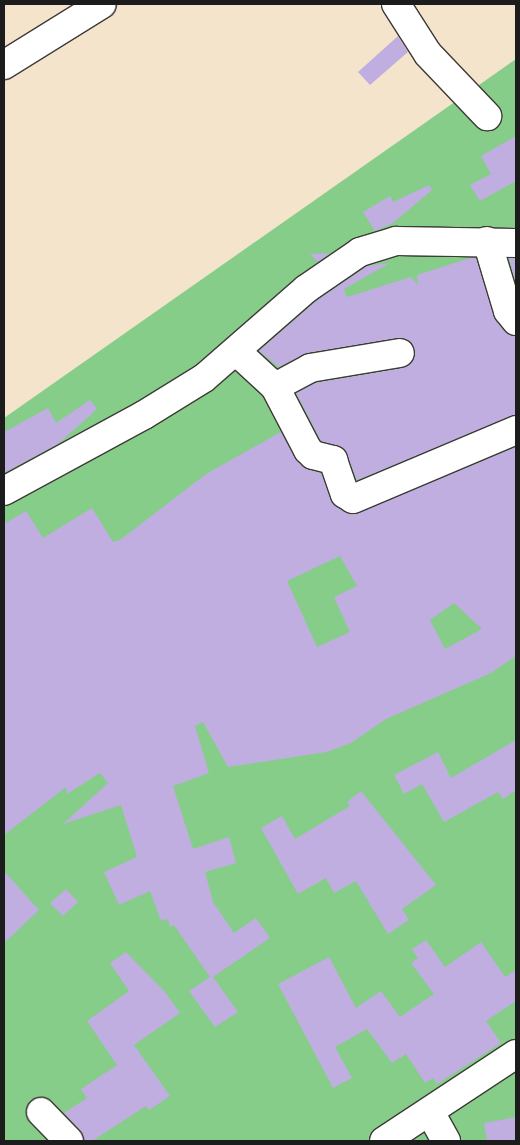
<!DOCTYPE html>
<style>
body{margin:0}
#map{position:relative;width:520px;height:1145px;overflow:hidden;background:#f5e4cc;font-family:"Gochi Hand",sans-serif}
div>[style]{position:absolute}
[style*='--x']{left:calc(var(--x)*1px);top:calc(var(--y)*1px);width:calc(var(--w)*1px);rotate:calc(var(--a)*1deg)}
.green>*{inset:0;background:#85cd88}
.building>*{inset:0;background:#c0aee1}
.roads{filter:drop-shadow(1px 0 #3d3a36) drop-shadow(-1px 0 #3d3a36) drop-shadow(0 1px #3d3a36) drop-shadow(0 -1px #3d3a36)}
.minor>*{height:28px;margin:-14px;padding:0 14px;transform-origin:14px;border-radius:14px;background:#fff}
span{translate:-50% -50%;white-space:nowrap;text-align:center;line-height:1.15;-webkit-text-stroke:5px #f7f3e8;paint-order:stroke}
.frame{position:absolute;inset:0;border:5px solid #1c1c1c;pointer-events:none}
</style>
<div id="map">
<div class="green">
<i style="clip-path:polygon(516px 59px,516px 1141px,4px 1141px,4px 418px)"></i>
</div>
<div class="building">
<i style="clip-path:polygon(398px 36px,408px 52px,370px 85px,358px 72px)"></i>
<i style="clip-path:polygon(516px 136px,516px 181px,480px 201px,470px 185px,491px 174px,481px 156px)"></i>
<i style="clip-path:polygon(429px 185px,432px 190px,393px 223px,375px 231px,363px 212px,390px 196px,393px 202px)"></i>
<i style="clip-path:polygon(330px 253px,318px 262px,310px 254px)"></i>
<i style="clip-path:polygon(470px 258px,476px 258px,496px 320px,504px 331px,516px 336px,516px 415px,357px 480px,344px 449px,321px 441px,296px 393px,315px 383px,403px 368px,414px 359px,412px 343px,397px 338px,307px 353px,279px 367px,259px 351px,316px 301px,367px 266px,390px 263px,344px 289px,347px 297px,411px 277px,418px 285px,417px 275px)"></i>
<i style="clip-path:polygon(509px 258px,516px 259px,516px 284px)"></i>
<i style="clip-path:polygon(90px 400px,97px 409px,58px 444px,4px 473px,4px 432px,48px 408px,56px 423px)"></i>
<i style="clip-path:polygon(evenodd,281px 432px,297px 461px,309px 470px,321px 473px,336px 507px,352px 515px,516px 447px,516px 656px,491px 673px,386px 719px,351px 743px,327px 752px,228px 767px,203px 722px,195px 726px,209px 773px,173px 786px,193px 849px,229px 837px,236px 863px,205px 872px,213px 902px,234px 933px,256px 918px,270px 938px,213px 977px,238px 1012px,215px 1027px,189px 991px,210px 977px,174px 925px,170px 927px,168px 919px,161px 921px,150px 891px,119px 905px,104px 872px,137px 857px,121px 805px,63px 824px,108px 783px,100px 773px,67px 794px,66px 787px,4px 835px,4px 524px,26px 511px,43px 538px,92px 508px,113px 542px,120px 540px,206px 474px,281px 432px,340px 556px,357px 586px,334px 597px,350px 632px,317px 647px,287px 581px,340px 556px,281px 432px,454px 603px,482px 629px,445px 649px,430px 620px,454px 603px)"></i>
<i style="clip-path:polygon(516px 740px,516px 790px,503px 799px,498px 792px,444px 822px,422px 784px,404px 794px,394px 775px,438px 752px,451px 778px)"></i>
<i style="clip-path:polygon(361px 791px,436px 885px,402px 909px,409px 920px,388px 934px,356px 881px,334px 893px,326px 878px,298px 894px,261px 828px,282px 816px,295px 839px,350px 806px,347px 802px)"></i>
<i style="clip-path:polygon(4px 871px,39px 910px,4px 943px)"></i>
<i style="clip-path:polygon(66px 889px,78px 902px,63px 916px,50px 903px)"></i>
<i style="clip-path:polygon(426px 940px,445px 967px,481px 942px,505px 977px,516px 970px,516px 1001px,486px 1021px,501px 1043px,437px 1084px,433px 1078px,425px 1083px,406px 1054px,392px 1063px,367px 1029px,335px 1047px,352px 1078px,333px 1088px,278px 984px,329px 957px,356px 1008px,381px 991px,400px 1017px,434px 994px,411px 963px,418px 958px,412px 949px)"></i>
<i style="clip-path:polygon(126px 952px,165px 992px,180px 1013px,134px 1045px,170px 1096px,149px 1110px,146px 1106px,92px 1141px,84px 1141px,81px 1131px,64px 1113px,87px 1098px,81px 1089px,117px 1065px,87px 1021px,129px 991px,110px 963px)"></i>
<i style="clip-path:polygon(516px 1117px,516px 1141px,487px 1141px,484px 1123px)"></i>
</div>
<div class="roads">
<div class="minor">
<i style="--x:396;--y:4;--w:59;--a:57.4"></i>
<i style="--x:428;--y:54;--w:86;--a:46.4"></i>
<i style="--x:4;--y:65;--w:115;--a:-31.9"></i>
<i style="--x:487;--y:241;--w:73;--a:73.3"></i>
<i style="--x:508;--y:311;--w:13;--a:51"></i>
<i style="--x:237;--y:352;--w:52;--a:42.6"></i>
<i style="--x:275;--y:387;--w:71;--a:62.4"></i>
<i style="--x:308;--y:450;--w:7;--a:45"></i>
<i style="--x:313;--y:455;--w:21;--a:14"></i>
<i style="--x:333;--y:460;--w:36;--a:71"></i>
<i style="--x:345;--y:494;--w:9;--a:32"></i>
<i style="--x:353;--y:499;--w:177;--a:-22.9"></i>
<i style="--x:275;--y:387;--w:40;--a:-28"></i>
<i style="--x:310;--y:368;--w:91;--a:-9.5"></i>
<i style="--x:4;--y:491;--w:159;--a:-28.5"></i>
<i style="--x:144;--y:415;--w:70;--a:-31.7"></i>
<i style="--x:204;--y:378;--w:135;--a:-41.1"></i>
<i style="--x:306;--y:289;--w:65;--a:-34.4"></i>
<i style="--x:360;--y:252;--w:38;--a:-17"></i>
<i style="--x:396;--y:241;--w:120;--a:1"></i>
<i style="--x:41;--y:1112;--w:40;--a:46"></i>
<i style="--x:430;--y:1112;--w:33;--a:61"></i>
<i style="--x:384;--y:1141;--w:158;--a:-33.4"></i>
</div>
</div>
<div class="frame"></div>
</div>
